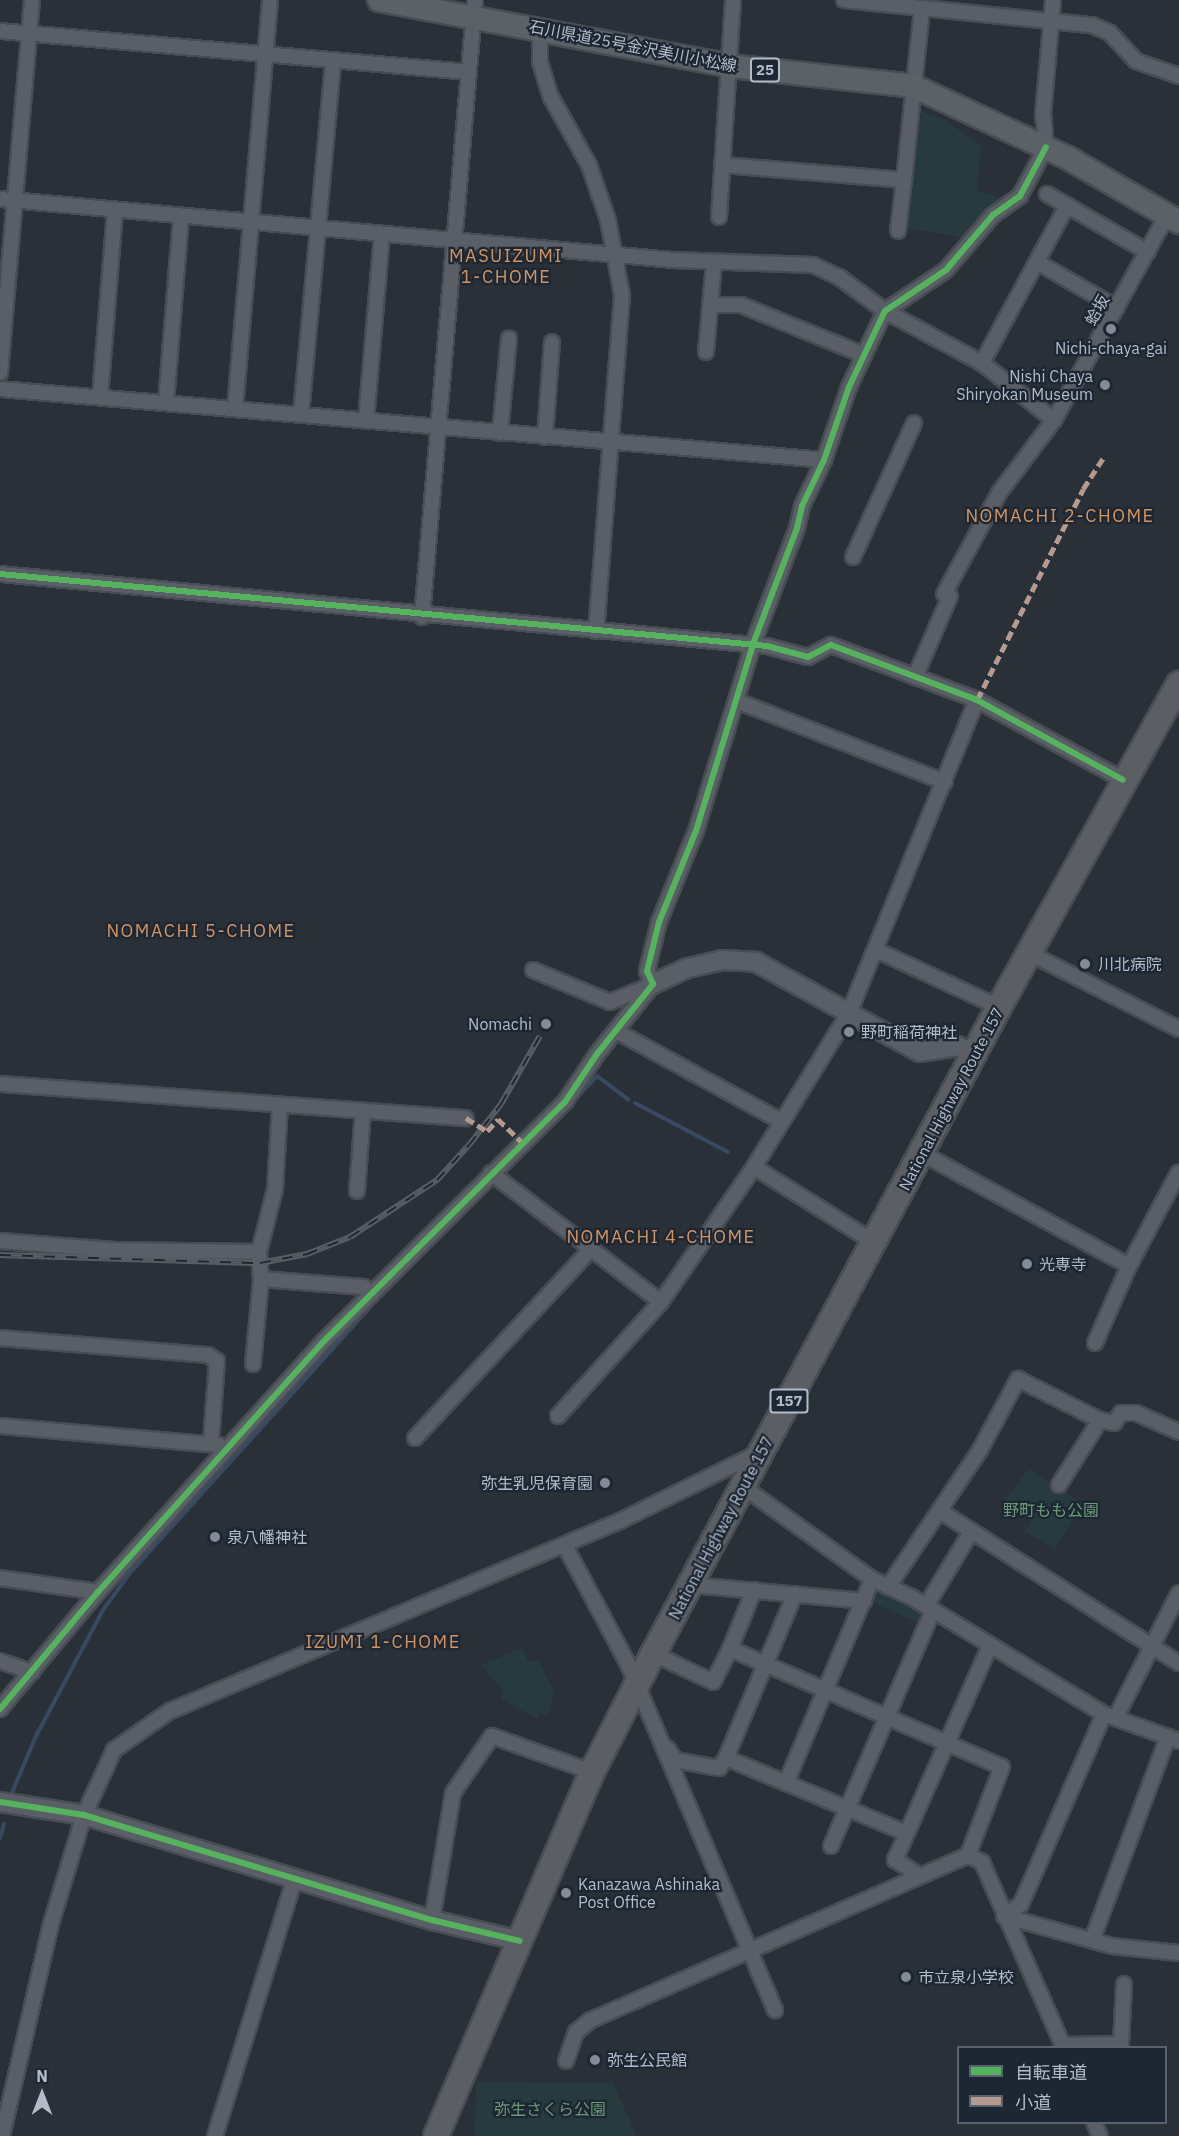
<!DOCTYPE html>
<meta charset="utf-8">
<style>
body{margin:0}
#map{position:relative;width:1179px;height:2136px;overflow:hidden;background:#2a3038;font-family:"IBM Plex Sans","Noto Sans JP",sans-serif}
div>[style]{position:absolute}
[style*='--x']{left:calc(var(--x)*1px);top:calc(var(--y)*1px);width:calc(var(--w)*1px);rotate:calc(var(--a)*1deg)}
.green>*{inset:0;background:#273a3e}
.stream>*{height:4px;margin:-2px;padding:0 2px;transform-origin:2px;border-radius:2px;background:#384963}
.roads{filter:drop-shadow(2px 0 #484c53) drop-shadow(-2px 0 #484c53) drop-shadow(0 2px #484c53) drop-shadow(0 -2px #484c53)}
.minor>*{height:14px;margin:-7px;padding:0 7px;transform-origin:7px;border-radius:7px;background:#5a5e66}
.tertiary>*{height:18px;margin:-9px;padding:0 9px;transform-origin:9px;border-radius:9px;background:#5a5e66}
.primary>*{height:22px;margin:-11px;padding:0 11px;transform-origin:11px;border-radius:11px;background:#5c6168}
.trunk>*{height:24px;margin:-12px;padding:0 12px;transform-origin:12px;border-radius:12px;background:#5b5f64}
.rail>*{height:6px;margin-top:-3px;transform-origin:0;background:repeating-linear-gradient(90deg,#1d2633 0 11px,#595d64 0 22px);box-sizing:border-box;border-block:2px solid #595d64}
.quiet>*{height:4.5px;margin-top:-2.25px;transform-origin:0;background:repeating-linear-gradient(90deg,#b69a8f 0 9px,transparent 0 13.5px)}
.cycleway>*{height:6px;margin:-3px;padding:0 3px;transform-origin:3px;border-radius:3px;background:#56b35d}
.dots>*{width:16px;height:16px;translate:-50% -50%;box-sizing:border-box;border:3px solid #1d2633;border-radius:50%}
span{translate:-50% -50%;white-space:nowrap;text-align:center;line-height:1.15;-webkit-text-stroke:4.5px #1d2633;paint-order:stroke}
.shield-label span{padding:2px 4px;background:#1d2633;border:2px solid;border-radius:4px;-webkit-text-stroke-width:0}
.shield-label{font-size:15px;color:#b4bcc9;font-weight:700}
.street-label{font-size:16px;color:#b4bcc9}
.poi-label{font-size:16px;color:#b4bcc9}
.right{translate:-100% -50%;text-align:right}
.left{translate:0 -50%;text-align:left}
.park-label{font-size:16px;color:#6b9a76}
.neighbourhood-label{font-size:18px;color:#d59563;letter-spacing:1.5px}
.legend{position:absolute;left:957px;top:2046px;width:210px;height:78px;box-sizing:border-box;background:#1d2633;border:2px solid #59626f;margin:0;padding:8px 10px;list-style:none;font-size:18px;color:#b4bcc9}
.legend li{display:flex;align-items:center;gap:12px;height:30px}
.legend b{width:30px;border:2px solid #59626f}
.north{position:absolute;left:12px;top:2064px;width:60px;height:60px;-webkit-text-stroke:4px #1d2633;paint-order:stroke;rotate:0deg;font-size:16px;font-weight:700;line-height:24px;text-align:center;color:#b4bcc9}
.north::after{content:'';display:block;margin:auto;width:21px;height:27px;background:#b4bcc9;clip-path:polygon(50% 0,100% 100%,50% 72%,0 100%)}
</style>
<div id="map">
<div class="green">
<i style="clip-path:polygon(916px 109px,943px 119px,981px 145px,977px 190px,1006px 200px,985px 212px,967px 238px,905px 228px)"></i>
<i style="clip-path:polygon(1029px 1469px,1082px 1503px,1055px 1549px,1025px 1532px,1031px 1521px,1002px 1504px)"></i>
<i style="clip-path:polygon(879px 1590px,920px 1613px,920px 1624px,870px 1601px)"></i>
<i style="clip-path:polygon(522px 1648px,528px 1662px,538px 1660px,554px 1691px,548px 1715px,539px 1713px,538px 1719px,501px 1699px,503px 1690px,481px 1665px)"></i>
<i style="clip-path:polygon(476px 2082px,613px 2083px,637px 2136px,475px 2136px)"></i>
</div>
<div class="stream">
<i style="--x:635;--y:1103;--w:105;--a:27.8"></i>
<i style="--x:571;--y:1104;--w:38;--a:-47"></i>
<i style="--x:597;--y:1076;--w:39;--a:37"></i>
<i style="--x:502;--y:1175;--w:62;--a:-45.7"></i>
<i style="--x:441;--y:1236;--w:69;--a:-45.6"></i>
<i style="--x:381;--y:1296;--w:76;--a:-45.5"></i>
<i style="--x:11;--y:1795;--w:64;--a:-67"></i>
<i style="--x:36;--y:1736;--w:143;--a:-62"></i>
<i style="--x:103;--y:1610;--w:46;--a:-53.9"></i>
<i style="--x:130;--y:1573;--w:363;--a:-47.9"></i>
<i style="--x:0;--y:1838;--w:15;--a:-74"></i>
</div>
<div class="roads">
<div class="minor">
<i style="--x:844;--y:0;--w:249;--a:5.8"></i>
<i style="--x:1092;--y:25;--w:20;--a:24"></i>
<i style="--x:1110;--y:33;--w:38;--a:47"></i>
<i style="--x:1136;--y:61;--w:46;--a:19.2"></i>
<i style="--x:540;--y:30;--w:32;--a:90"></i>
<i style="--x:540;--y:62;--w:37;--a:73"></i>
<i style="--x:551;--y:97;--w:78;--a:60.8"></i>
<i style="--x:589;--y:165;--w:58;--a:70.9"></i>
<i style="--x:608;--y:220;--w:76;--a:79.4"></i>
<i style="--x:622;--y:295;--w:337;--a:94.4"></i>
<i style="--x:0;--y:31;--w:469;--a:5"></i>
<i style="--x:723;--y:165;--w:182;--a:4.7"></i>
<i style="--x:904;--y:180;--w:51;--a:96.7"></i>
<i style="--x:904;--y:180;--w:172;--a:-84"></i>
<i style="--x:1047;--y:194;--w:116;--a:29.9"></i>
<i style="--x:0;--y:199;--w:676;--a:5.18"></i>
<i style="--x:673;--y:260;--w:140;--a:2"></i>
<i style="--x:813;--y:265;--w:29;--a:25"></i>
<i style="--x:839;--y:277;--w:57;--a:36.5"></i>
<i style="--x:885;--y:311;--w:110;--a:28.2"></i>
<i style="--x:982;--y:363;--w:92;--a:38.4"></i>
<i style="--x:719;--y:217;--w:217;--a:-86.3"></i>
<i style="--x:1037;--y:262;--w:92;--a:29.9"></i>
<i style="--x:710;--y:305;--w:31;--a:0"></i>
<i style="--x:741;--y:305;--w:133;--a:22.1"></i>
<i style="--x:706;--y:352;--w:89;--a:-84.9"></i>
<i style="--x:982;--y:363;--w:179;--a:-61.6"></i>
<i style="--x:0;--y:373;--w:374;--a:-85.1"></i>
<i style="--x:0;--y:389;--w:827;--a:4.92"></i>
<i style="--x:100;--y:397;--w:188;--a:-85.4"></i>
<i style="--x:166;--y:403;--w:188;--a:-85.4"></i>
<i style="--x:235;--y:409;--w:410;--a:-85.1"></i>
<i style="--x:301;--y:415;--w:355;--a:-84.8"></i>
<i style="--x:366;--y:421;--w:188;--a:-85.1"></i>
<i style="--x:500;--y:433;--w:95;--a:-84.6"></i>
<i style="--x:545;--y:437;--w:95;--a:-85.8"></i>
<i style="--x:853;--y:557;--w:147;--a:-65.5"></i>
<i style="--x:0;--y:574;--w:770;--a:5.36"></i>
<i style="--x:767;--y:646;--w:42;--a:15"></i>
<i style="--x:808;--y:657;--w:26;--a:-28"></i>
<i style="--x:831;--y:645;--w:156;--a:20.6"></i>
<i style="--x:977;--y:700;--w:166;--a:28.7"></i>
<i style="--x:944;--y:594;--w:115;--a:-61.4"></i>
<i style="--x:999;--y:493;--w:91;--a:-53"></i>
<i style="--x:1054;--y:420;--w:234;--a:-61.1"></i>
<i style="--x:422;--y:617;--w:619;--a:-85.09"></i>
<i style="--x:915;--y:677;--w:88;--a:-66.6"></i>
<i style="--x:737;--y:701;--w:223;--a:21.3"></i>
<i style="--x:876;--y:950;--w:136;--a:24.9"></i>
<i style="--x:1029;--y:953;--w:168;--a:26.9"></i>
<i style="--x:533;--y:970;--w:83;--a:22.6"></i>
<i style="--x:610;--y:1002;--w:45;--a:-22"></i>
<i style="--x:653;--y:984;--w:14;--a:-115"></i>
<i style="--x:647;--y:971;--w:50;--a:-76.2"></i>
<i style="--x:659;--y:922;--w:98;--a:-67.9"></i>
<i style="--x:696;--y:831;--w:195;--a:-73"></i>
<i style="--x:753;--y:644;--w:124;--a:-69.2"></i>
<i style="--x:797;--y:528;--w:23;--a:-77"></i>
<i style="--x:802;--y:506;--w:51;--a:-64.4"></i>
<i style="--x:824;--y:460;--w:77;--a:-71.1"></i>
<i style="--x:849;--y:387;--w:84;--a:-64.7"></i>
<i style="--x:885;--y:311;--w:73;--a:-33.9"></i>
<i style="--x:946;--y:270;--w:72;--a:-49.5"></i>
<i style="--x:993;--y:215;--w:33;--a:-35"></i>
<i style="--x:1020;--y:196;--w:55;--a:-62"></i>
<i style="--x:1046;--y:147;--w:32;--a:-95"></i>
<i style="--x:1043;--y:115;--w:115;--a:-85"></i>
<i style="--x:616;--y:1031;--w:188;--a:28.6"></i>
<i style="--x:0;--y:1084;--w:467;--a:4.2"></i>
<i style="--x:923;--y:1154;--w:234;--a:28.5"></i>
<i style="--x:754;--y:1167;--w:143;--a:32.1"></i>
<i style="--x:491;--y:1173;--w:213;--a:37.2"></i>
<i style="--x:357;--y:1191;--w:80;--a:-85.7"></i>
<i style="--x:0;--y:1241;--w:115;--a:4.5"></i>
<i style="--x:115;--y:1250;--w:144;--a:0.8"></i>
<i style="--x:259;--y:1252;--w:27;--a:86"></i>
<i style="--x:261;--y:1279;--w:103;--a:4.4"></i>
<i style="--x:364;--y:1287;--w:11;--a:49"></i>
<i style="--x:259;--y:1252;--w:65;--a:-75.7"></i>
<i style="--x:275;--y:1189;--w:84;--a:-86.6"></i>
<i style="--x:0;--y:1338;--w:209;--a:4.7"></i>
<i style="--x:208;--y:1355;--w:11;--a:34"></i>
<i style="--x:217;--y:1361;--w:82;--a:94.2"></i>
<i style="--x:1095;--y:1343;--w:84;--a:-66.2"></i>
<i style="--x:1129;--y:1266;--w:106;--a:-62"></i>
<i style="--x:253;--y:1364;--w:85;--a:-84.6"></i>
<i style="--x:558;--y:1416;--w:154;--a:-47.9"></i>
<i style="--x:661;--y:1302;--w:164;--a:-55.4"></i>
<i style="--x:754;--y:1167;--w:181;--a:-58.3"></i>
<i style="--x:849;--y:1013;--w:338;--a:-67.8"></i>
<i style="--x:0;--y:1426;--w:220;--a:5"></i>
<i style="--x:415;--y:1438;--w:258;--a:-47"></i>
<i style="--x:1059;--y:1485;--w:77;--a:-57.8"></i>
<i style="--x:742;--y:1486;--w:160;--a:35.6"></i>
<i style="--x:872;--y:1579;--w:45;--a:24.9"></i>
<i style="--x:913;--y:1598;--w:223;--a:31.3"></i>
<i style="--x:1104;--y:1714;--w:80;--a:19.8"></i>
<i style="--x:940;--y:1511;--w:283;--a:32.5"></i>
<i style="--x:565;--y:1546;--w:136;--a:61.9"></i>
<i style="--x:629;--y:1666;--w:374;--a:67"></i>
<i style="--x:0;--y:1578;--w:99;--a:8.1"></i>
<i style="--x:692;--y:1585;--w:173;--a:5.3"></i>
<i style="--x:888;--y:1587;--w:165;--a:-56.1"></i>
<i style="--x:980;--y:1450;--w:81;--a:-61.8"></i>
<i style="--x:1018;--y:1379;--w:92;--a:26.6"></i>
<i style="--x:1100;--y:1420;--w:14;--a:12"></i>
<i style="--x:1114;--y:1423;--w:12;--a:-55"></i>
<i style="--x:1121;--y:1413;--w:15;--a:0"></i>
<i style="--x:1136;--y:1413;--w:47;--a:23.8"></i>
<i style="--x:926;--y:1606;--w:87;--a:-58.7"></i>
<i style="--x:730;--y:1649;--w:64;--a:-67.9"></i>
<i style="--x:0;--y:1661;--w:34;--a:19"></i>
<i style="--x:0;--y:1709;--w:153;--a:-50.1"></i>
<i style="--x:98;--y:1592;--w:338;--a:-48"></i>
<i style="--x:324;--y:1341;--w:339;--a:-44.8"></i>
<i style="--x:565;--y:1102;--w:58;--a:-56.3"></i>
<i style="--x:597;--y:1054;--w:90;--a:-51.3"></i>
<i style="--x:1116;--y:1717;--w:139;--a:-63.1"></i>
<i style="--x:667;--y:1748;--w:14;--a:56"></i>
<i style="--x:675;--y:1760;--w:45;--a:10.3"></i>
<i style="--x:719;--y:1768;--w:12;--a:-55"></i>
<i style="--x:726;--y:1758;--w:195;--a:22.6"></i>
<i style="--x:726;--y:1758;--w:178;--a:-67.2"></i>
<i style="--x:786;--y:1783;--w:221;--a:-67.1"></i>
<i style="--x:831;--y:1846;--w:257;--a:-66.6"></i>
<i style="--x:968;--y:1855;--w:16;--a:27"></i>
<i style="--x:982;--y:1862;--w:203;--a:66.2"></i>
<i style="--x:920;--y:1876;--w:30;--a:-147"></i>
<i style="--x:895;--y:1860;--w:234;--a:-66.1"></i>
<i style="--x:1004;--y:1916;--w:21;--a:-35"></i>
<i style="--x:1021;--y:1904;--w:207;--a:-66.4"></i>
<i style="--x:1004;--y:1916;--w:112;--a:15.5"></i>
<i style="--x:1112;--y:1946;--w:67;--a:6"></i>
<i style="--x:432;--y:1920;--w:129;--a:-80.6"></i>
<i style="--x:453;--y:1793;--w:69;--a:-55.6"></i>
<i style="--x:492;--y:1736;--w:106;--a:19.8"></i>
<i style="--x:1092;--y:1940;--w:217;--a:-69.5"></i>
<i style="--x:1063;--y:2045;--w:58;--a:-1"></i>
<i style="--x:1121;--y:2044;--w:60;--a:-87.1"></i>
<i style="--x:566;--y:2061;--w:31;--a:-71"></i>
<i style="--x:576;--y:2032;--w:19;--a:-39"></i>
<i style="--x:591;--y:2020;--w:412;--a:-23.6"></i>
<i style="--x:968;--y:1855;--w:94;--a:-68.9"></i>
<i style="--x:1002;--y:1767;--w:296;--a:-156.5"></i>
<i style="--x:730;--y:1649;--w:37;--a:117"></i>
<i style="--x:713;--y:1682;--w:65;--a:-154.6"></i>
<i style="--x:1094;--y:2122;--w:15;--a:67"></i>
<i style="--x:2;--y:2136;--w:218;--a:-77"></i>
<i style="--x:51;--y:1924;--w:114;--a:-73.2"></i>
<i style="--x:84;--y:1815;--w:72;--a:-65.2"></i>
<i style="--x:114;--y:1750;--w:68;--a:-34.9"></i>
<i style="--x:170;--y:1711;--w:488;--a:-22.9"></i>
<i style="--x:620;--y:1521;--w:156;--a:-26.2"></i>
<i style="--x:215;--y:2136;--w:270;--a:-72.8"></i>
</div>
<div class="tertiary">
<i style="--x:653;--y:984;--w:38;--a:-25"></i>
<i style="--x:688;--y:968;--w:35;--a:-13"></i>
<i style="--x:722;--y:960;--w:34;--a:3"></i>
<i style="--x:756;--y:962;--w:187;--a:28.8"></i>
<i style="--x:920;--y:1052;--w:38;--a:-9"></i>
<i style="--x:958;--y:1046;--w:18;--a:27"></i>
<i style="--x:0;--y:1802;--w:85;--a:8.8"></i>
<i style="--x:84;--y:1815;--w:363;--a:16.8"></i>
<i style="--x:432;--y:1920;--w:90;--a:13.4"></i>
</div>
<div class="primary">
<i style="--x:379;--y:0;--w:357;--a:10.6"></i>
<i style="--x:730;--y:66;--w:184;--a:6.2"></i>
<i style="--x:913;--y:86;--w:171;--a:24.9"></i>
<i style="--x:1068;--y:158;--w:128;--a:30"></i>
</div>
<div class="trunk">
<i style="--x:436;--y:2136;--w:396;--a:-66.8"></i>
<i style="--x:592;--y:1772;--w:97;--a:-62.9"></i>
<i style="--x:636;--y:1686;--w:770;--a:-61.87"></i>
<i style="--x:999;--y:1007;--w:370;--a:-60.9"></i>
</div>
</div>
<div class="rail">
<i style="--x:0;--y:1255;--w:260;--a:1.8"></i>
<i style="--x:260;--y:1263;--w:48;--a:-10.8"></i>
<i style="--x:307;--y:1254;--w:46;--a:-21.6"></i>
<i style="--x:350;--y:1237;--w:104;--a:-33.2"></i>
<i style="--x:437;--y:1180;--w:47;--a:-47.6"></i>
<i style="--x:469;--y:1145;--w:52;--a:-52"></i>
<i style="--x:501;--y:1104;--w:78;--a:-60.2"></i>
</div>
<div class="quiet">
<i style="--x:977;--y:700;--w:236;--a:-63.3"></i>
<i style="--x:1083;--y:489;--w:40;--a:-57.1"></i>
<i style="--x:466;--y:1118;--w:25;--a:32"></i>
<i style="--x:487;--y:1131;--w:16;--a:-47"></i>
<i style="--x:498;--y:1119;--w:33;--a:44"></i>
</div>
<div class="cycleway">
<i style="--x:0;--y:574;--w:770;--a:5.36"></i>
<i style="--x:767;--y:646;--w:42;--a:15"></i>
<i style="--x:808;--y:657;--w:26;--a:-28"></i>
<i style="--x:831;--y:645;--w:156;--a:20.6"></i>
<i style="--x:977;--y:700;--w:166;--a:28.7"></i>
<i style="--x:0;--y:1709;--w:153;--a:-50.1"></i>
<i style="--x:98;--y:1592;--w:338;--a:-48"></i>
<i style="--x:324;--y:1341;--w:339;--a:-44.8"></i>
<i style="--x:565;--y:1102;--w:58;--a:-56.3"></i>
<i style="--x:597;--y:1054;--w:90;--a:-51.3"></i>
<i style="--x:653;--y:984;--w:14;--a:-115"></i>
<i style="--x:647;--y:971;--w:50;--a:-76.2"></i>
<i style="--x:659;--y:922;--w:98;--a:-67.9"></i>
<i style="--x:696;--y:831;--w:195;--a:-73"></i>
<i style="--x:753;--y:644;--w:124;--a:-69.2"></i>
<i style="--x:797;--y:528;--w:23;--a:-77"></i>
<i style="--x:802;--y:506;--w:51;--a:-64.4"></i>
<i style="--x:824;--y:460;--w:77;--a:-71.1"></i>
<i style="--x:849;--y:387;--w:84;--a:-64.7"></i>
<i style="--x:885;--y:311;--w:73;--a:-33.9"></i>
<i style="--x:946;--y:270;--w:72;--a:-49.5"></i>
<i style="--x:993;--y:215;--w:33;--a:-35"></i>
<i style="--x:1020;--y:196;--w:55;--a:-62"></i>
<i style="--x:0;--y:1802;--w:85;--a:8.8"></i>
<i style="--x:84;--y:1815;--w:363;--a:16.8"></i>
<i style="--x:432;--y:1920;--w:90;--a:13.4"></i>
</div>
<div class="dots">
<i style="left:1111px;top:329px;background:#848b96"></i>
<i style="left:1105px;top:385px;background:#848b96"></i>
<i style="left:1085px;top:964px;background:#848b96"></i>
<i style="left:546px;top:1024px;background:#848b96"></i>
<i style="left:849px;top:1032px;background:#848b96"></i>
<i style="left:1027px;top:1264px;background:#848b96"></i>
<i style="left:605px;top:1483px;background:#848b96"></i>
<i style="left:215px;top:1537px;background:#848b96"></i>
<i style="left:566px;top:1893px;background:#848b96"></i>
<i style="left:906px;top:1977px;background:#848b96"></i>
<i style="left:595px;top:2060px;background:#848b96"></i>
</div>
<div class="shield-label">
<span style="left:765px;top:70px">25</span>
<span style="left:789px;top:1401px">157</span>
</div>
<div class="street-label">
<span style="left:633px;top:46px;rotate:11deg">石川県道25号金沢美川小松線</span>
<span style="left:1097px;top:310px;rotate:-61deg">蛤坂</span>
<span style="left:951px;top:1099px;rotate:-62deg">National Highway Route 157</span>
<span style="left:721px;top:1528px;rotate:-62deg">National Highway Route 157</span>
</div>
<div class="poi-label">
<span style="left:1111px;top:348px">Nichi-chaya-gai</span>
<span class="right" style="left:1093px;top:385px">Nishi Chaya<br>Shiryokan Museum</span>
<span class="left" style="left:1098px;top:964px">川北病院</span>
<span class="right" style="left:532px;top:1024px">Nomachi</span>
<span class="left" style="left:861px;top:1032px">野町稲荷神社</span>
<span class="left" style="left:1039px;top:1264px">光専寺</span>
<span class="right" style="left:593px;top:1483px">弥生乳児保育園</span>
<span class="left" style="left:227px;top:1537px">泉八幡神社</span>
<span class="left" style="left:578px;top:1893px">Kanazawa Ashinaka<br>Post Office</span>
<span class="left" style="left:918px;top:1977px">市立泉小学校</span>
<span class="left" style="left:607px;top:2060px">弥生公民館</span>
</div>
<div class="park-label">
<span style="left:1051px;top:1510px">野町もも公園</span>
<span style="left:550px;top:2109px">弥生さくら公園</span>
</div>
<div class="neighbourhood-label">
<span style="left:506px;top:267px">MASUIZUMI<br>1-CHOME</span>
<span style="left:1060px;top:516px">NOMACHI 2-CHOME</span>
<span style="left:201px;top:931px">NOMACHI 5-CHOME</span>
<span style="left:661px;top:1237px">NOMACHI 4-CHOME</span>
<span style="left:383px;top:1642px">IZUMI 1-CHOME</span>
</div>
<ul class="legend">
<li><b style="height:8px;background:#56b35d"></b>自転車道</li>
<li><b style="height:8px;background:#b69a8f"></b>小道</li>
</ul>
<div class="north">N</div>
</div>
